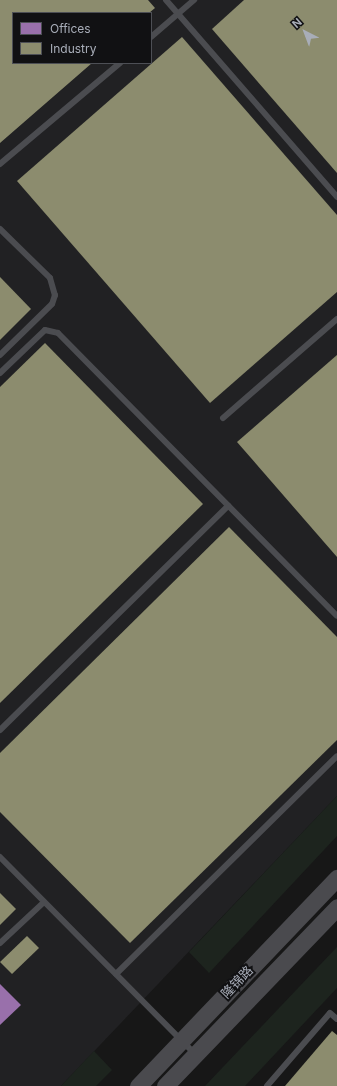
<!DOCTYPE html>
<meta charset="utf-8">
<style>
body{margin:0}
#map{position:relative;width:337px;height:1086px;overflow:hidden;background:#171717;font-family:Inter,"Noto Sans SC",sans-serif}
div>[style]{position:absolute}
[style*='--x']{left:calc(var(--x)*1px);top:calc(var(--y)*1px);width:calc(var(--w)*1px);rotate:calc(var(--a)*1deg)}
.built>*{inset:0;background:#212123}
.green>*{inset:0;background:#1d241e}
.offices>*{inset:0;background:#9970ab}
.industry>*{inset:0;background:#8c8c6e}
.lane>*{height:6px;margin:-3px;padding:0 3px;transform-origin:3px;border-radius:3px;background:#4b4c50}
.secondary>*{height:17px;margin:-8.5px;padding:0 8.5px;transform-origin:8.5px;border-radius:8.5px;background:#4a4a4e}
span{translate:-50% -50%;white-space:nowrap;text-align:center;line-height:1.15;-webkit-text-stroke:4px #111113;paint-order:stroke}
.street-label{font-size:13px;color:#a8adb8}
.legend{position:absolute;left:12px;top:12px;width:140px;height:52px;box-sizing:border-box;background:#111113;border:1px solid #4d4f55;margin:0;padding:5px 7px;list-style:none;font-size:12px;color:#a8adb8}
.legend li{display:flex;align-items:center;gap:8px;height:20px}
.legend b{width:20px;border:1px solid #4d4f55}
.north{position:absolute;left:285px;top:12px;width:40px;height:40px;-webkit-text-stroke:3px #111113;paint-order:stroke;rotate:318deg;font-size:11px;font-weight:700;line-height:16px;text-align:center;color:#a8adb8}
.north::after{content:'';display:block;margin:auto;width:14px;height:18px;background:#a8adb8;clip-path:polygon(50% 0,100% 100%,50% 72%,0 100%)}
</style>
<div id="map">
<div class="built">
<i style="clip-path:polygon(evenodd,0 0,337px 0,337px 796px,61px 1086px,0 1086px,0 0,13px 13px,151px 13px,151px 63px,13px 63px,13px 13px)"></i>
</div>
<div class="green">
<i style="clip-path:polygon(337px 796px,337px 836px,209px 973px,189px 952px)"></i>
<i style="clip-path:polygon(337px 947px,337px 988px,245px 1086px,205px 1086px)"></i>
<i style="clip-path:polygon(94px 1051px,112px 1070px,96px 1086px,61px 1086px)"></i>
</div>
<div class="offices">
<i style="clip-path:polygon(0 984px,21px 1005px,0 1025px)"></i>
</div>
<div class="industry">
<i style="clip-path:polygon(0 0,148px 0,155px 8px,149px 13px,13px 13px,13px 63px,92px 63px,0 143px)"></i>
<i style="clip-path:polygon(244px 0,337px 0,337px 173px,212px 29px)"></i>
<i style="clip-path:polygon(182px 37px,337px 215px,337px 292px,210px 403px,17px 181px)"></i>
<i style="clip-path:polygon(0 277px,31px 309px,0 340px)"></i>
<i style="clip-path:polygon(45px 343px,203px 504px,0 703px,0 387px)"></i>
<i style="clip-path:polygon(337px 355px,337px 557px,237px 442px)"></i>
<i style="clip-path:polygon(229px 527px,337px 637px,337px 740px,130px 943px,0 812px,0 753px)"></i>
<i style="clip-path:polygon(0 893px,16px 909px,0 925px)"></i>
<i style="clip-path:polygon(27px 936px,39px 948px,12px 974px,0 962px)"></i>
<i style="clip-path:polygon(332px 1031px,337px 1035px,337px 1086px,285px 1086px)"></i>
</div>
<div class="lane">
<i style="--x:166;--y:0;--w:261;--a:49"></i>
<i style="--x:151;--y:37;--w:57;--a:-40.7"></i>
<i style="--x:0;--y:164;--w:157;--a:-40.1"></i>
<i style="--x:0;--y:229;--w:70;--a:44.4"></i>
<i style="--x:50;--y:278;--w:18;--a:74"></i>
<i style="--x:55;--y:295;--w:9;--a:108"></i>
<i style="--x:52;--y:304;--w:73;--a:135.6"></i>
<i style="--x:0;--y:373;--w:62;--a:-43.7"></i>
<i style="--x:45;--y:330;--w:13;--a:13"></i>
<i style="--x:58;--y:333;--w:397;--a:45.4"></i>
<i style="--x:223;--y:418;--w:151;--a:-41"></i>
<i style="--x:0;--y:730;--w:320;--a:-44.5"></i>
<i style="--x:0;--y:857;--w:276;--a:45.3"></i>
<i style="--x:0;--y:943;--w:60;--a:-43"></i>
<i style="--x:116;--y:974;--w:310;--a:-44.6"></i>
<i style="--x:267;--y:1086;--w:96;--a:-49.2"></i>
<i style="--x:330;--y:1013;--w:9;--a:41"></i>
</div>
<div class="secondary">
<i style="--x:138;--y:1086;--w:288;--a:-46.3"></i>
<i style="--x:165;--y:1086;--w:248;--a:-46.1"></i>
</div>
<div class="street-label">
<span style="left:237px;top:982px;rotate:-46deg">隆锦路</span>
</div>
<ul class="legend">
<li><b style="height:11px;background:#9970ab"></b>Offices</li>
<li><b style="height:11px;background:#8c8c6e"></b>Industry</li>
</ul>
<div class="north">N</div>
</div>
